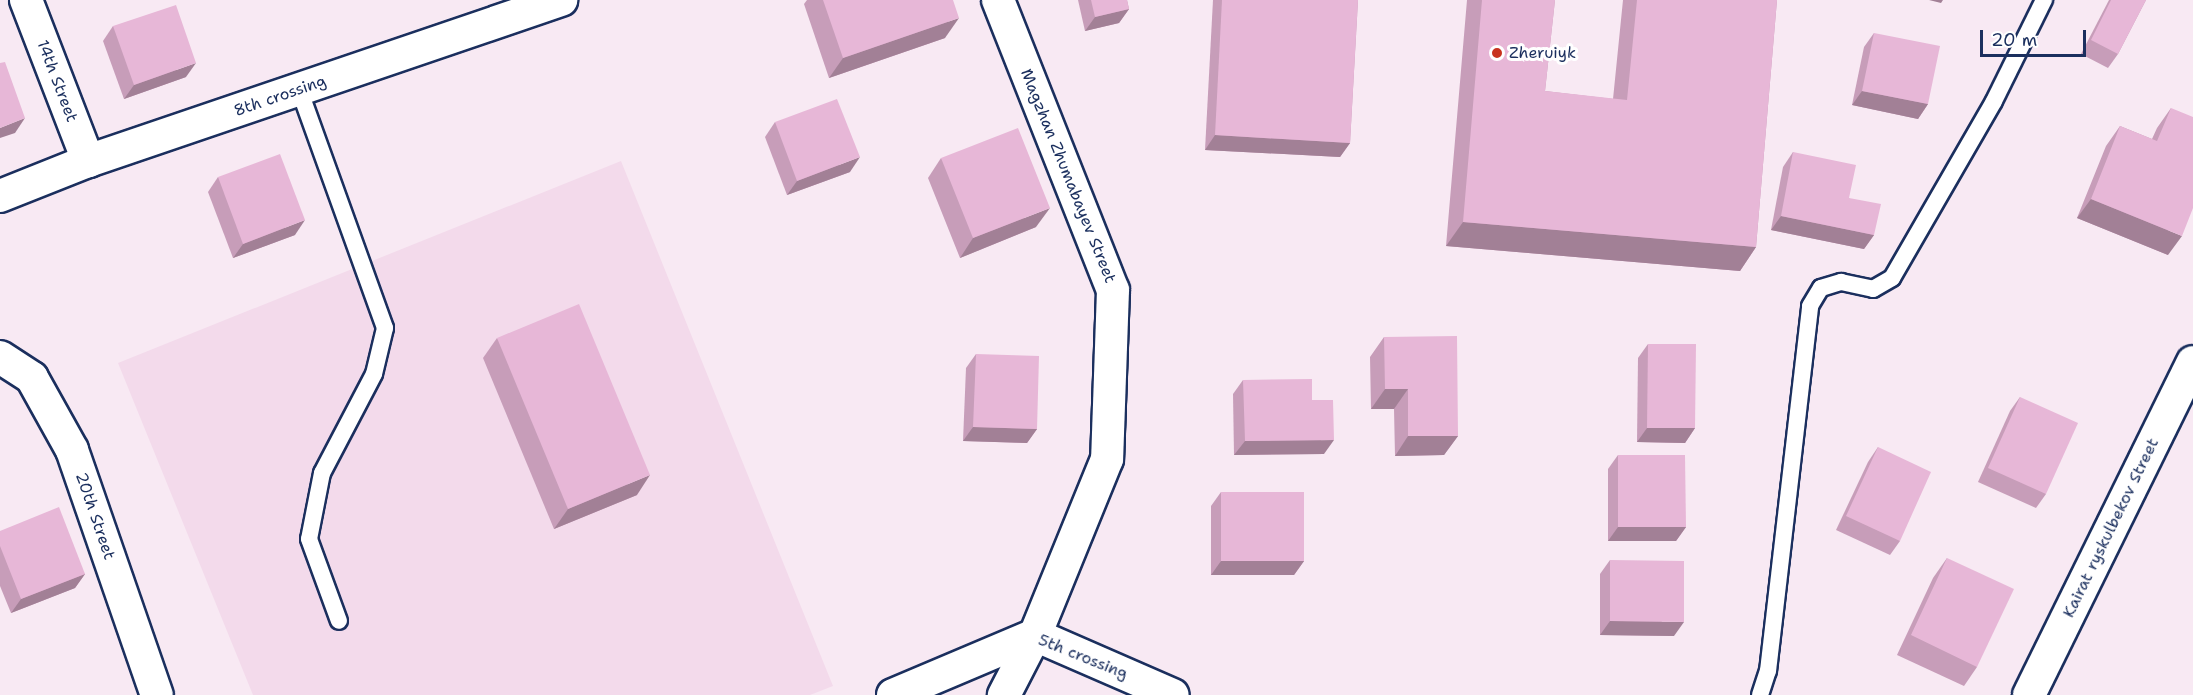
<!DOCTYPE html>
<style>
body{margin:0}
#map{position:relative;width:2193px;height:695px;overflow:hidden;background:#f8e9f3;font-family:"Shantell Sans",sans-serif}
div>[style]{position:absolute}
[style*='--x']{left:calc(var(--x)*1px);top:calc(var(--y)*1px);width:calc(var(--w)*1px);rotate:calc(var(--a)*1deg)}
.built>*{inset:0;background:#f3daeb}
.roads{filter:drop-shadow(2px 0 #1b2f5e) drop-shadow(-2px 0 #1b2f5e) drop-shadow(0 2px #1b2f5e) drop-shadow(0 -2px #1b2f5e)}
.lane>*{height:16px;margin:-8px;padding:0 8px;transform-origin:8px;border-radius:8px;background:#fff}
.street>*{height:32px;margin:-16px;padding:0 16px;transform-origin:16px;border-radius:16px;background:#fff}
.wall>*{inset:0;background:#c79db9}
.shaded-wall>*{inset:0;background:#a28096}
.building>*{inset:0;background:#e7b7d7}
.dots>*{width:16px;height:16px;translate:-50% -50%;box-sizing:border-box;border:3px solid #fff;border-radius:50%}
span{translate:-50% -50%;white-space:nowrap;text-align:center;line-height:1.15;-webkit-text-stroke:6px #fff;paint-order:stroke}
.poi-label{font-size:16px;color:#1b2f5e}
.left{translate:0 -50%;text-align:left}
.street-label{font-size:16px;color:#1b2f5e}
.scale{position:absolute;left:1980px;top:30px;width:106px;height:27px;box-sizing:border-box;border:3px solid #1b2f5e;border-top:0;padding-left:8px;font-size:18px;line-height:21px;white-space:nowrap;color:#1b2f5e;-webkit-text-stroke:4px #fff;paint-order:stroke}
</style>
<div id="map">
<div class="built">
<i style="clip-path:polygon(621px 161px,833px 686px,810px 695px,253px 695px,118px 363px)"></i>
</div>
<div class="roads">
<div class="lane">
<i style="--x:299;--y:89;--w:254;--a:70.2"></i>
<i style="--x:385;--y:328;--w:47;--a:103.4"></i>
<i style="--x:374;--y:374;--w:112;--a:117.7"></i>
<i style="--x:322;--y:473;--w:67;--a:101.1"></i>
<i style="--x:309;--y:539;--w:87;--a:69.9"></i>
<i style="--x:1760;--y:695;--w:25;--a:-72"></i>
<i style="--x:1768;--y:671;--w:367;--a:-83.4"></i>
<i style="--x:1810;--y:306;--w:21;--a:-59"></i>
<i style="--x:1821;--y:288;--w:21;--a:-17"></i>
<i style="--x:1841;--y:282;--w:33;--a:12"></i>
<i style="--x:1873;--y:289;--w:22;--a:-30"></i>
<i style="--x:1892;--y:278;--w:204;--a:-60"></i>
<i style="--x:1994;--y:101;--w:113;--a:-63.7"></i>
</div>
<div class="street">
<i style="--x:26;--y:0;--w:173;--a:68.9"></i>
<i style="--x:998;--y:0;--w:312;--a:68.4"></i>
<i style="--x:1113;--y:290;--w:169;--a:92"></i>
<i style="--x:1107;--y:459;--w:190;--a:112.2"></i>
<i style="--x:1035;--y:635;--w:68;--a:117.3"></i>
<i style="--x:0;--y:196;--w:95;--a:-21.7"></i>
<i style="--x:88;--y:161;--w:500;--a:-18.8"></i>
<i style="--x:0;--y:357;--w:38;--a:33"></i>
<i style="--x:32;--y:378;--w:82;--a:60.9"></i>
<i style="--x:72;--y:450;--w:259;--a:70.9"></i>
<i style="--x:893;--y:695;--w:154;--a:-22.9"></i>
<i style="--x:1035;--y:635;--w:150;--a:23.5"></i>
<i style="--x:2029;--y:695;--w:371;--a:-63.8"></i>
</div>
</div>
<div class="wall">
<i style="clip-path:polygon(807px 0,953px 0,945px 38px,829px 78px,804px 4px)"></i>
<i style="clip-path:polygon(1078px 0,1127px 0,1129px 9px,1119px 23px,1085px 31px)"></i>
<i style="clip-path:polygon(1213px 0,1358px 0,1350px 143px,1340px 157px,1205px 150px)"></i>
<i style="clip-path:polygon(1467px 0,1555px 0,1545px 91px,1613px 99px,1623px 0,1777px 0,1756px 247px,1740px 271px,1446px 246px)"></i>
<i style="clip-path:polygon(2109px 0,2146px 0,2118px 54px,2108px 68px,2081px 54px)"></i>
<i style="clip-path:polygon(113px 26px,186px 77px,124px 99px,103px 41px)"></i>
<i style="clip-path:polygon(1874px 33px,1928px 104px,1918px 119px,1852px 105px,1864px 47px)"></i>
<i style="clip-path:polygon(2171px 108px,2168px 255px,2077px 218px,2106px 146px,2120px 126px,2152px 139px,2157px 128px)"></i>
<i style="clip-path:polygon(775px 122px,850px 172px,787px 195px,765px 137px)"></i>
<i style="clip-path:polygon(1793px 152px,1849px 198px,1874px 235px,1864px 249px,1771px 230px,1783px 167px)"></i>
<i style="clip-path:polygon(941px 158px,1036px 227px,960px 258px,928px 178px)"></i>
<i style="clip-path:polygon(218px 177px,295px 235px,233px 258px,208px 192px)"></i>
<i style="clip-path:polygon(1384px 337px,1458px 436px,1444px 455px,1395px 456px,1394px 409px,1371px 409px,1370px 357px)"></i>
<i style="clip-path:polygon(497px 338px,637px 495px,554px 529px,483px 358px)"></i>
<i style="clip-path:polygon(1648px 344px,1695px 428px,1685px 443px,1637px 442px,1638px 358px)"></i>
<i style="clip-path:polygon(976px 354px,1037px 429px,1027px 443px,963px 441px,966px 368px)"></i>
<i style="clip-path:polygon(1243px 380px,1312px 400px,1324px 454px,1234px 455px,1233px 394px)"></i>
<i style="clip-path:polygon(2020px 397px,2046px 494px,2036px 508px,1978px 482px,2010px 411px)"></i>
<i style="clip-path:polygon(1878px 447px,1900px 541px,1890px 555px,1836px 530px,1868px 462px)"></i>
<i style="clip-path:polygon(1618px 455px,1686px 527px,1676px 541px,1608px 541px,1608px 469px)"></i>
<i style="clip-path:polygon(1221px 492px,1304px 561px,1294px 575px,1211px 575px,1211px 506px)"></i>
<i style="clip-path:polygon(0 531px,85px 574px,75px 588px,11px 613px,0 586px)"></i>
<i style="clip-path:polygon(1947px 558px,1977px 667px,1964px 686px,1897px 655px,1933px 578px)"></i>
<i style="clip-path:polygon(1610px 560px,1674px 636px,1600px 635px,1600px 574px)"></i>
</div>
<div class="shaded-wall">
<i style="clip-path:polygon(1929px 0,1943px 0,1941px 3px)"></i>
<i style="clip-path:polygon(1129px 9px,1119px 23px,1085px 31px,1095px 17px)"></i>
<i style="clip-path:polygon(959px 18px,945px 38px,829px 78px,843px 58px)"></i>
<i style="clip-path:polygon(196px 63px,186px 77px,124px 99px,134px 85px)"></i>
<i style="clip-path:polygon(1862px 91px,1928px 104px,1918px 119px,1852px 105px)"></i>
<i style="clip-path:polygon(25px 118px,15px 133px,0 138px,0 128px)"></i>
<i style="clip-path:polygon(1215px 135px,1350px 143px,1340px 157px,1205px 150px)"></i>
<i style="clip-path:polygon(860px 157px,850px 172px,787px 195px,797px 181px)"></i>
<i style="clip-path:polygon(2091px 199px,2182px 236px,2168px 255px,2077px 218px)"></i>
<i style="clip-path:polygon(1050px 208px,1036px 227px,960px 258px,973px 238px)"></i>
<i style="clip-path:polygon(1781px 216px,1874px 235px,1864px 249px,1771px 230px)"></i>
<i style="clip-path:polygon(305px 220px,295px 235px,233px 258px,243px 244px)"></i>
<i style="clip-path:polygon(1463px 222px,1756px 247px,1740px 271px,1446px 246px)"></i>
<i style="clip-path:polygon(1385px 389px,1408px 389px,1394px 409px,1371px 409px)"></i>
<i style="clip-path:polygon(973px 427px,1037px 429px,1027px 443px,963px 441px)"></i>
<i style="clip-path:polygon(1647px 428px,1695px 428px,1685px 443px,1637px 442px)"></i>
<i style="clip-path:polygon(1408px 436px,1458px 436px,1444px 455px,1395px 456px)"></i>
<i style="clip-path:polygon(1334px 440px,1324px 454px,1234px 455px,1245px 441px)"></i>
<i style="clip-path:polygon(650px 475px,637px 495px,554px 529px,568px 509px)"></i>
<i style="clip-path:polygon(1618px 527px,1686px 527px,1676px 541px,1608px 541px)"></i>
<i style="clip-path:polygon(1221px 561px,1304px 561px,1294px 575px,1211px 575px)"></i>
<i style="clip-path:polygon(85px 574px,75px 588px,11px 613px,21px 599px)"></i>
<i style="clip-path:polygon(1610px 621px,1684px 622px,1674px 636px,1600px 635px)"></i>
</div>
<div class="building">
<i style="clip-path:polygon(823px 0,953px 0,959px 18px,843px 58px)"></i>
<i style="clip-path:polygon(1091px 0,1127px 0,1129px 9px,1095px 17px)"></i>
<i style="clip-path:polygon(1222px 0,1358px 0,1350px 143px,1215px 135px)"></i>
<i style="clip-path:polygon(1482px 0,1555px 0,1545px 91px,1627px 100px,1637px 0,1777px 0,1756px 247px,1463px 222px)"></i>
<i style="clip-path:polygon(2111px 0,2146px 0,2118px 54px,2091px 40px)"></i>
<i style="clip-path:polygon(176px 5px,196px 63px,134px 85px,113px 26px)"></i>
<i style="clip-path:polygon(1874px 33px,1940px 46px,1928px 104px,1862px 91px)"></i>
<i style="clip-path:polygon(5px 62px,25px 118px,0 128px,0 63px)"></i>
<i style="clip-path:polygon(837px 99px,860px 157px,797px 181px,775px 122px)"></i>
<i style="clip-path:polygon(2171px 108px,2193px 117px,2193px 208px,2182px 236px,2091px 199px,2120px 126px,2157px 141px)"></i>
<i style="clip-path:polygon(1018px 128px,1050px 208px,973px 238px,941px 158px)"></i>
<i style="clip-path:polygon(1793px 152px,1856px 165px,1849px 198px,1881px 204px,1874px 235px,1781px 216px)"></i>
<i style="clip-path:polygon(280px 154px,305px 220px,243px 244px,218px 177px)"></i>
<i style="clip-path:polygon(579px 304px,650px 475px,568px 509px,497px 338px)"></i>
<i style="clip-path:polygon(1457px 336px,1458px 436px,1408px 436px,1408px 389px,1385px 389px,1384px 337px)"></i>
<i style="clip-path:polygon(1648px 344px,1696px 344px,1695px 428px,1647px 428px)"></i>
<i style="clip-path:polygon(976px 354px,1039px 356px,1037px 429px,973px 427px)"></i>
<i style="clip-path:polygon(1312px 379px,1312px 400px,1333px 400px,1334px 440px,1245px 441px,1243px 380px)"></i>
<i style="clip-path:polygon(2020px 397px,2078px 423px,2046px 494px,1988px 468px)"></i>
<i style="clip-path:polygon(1878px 447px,1931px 472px,1900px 541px,1846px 516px)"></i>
<i style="clip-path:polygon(1618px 455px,1685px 455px,1686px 527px,1618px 527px)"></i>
<i style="clip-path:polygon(1221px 492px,1304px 492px,1304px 561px,1221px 561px)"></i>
<i style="clip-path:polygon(59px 507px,85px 574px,21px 599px,0 546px,0 531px)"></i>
<i style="clip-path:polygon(1947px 558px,2014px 589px,1977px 667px,1911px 635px)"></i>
<i style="clip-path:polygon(1610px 560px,1684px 561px,1684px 622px,1610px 621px)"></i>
</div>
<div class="dots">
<i style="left:1497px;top:53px;background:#c8321e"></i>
</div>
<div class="poi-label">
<span class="left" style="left:1509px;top:53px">Zheruiyk</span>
</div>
<div class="street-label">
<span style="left:57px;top:81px;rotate:69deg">14th Street</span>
<span style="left:280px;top:96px;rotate:-19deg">8th crossing</span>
<span style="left:1068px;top:176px;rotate:68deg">Magzhan Zhumabayev Street</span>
<span style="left:95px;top:516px;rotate:71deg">20th Street</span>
<span style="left:2111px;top:528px;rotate:-64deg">Kairat ryskulbekov Street</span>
<span style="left:1083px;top:657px;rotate:22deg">5th crossing</span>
</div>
<div class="scale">20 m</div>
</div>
